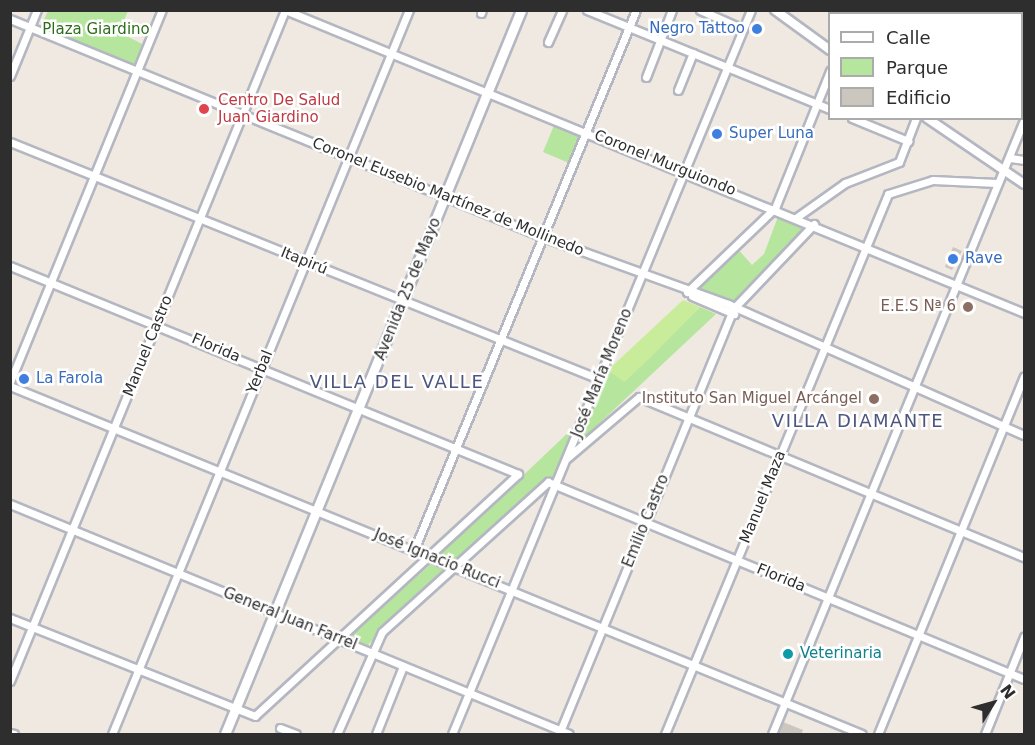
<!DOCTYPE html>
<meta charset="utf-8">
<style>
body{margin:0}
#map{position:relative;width:1035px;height:745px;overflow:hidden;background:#efe9e1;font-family:"DejaVu Sans",sans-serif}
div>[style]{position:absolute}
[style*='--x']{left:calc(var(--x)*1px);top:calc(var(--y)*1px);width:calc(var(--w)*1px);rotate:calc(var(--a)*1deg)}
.green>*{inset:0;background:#b6e59e}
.pitch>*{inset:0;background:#c9ec9a}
.building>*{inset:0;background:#cbc7bf}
.roads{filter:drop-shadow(2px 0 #b4b7c1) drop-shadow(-2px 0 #b4b7c1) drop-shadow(0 2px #b4b7c1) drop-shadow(0 -2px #b4b7c1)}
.minor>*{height:7px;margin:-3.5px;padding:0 3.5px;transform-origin:3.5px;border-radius:3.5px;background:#fff}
.tertiary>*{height:8px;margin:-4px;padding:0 4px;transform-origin:4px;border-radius:4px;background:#fff}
.secondary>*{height:9px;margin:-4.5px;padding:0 4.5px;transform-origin:4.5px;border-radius:4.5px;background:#fff}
.dots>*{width:16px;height:16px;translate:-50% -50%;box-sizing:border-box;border:3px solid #fff;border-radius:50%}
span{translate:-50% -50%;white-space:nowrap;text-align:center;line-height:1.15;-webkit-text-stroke:5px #fff;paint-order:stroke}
.shop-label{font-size:15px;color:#366cbe}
.right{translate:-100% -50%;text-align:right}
.left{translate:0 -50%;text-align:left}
.park-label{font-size:15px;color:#2c6e1b}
.health-label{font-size:15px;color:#be3a42}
.street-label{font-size:15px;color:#2e2e2e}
.education-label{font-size:15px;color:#785e54}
.culture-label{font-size:15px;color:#0d838f}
.quarter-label{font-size:18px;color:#4d5680;letter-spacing:1.5px}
.frame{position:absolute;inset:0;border:12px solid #2e2e2e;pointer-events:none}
.legend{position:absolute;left:828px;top:12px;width:195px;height:108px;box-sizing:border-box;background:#fff;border:2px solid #ababab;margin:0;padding:8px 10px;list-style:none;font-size:18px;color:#2e2e2e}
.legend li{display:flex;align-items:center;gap:12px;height:30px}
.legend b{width:30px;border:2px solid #ababab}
.north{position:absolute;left:963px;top:673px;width:60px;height:60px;-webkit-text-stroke:4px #fff;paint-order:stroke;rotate:53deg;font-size:16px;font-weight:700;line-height:24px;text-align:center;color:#2e2e2e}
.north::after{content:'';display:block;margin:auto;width:21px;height:27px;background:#2e2e2e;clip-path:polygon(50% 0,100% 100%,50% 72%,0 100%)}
</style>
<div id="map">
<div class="green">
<i style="clip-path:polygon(48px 11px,128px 11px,119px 32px,144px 45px,135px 67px,40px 28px)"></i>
<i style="clip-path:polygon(555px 123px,581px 134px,569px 163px,543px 152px)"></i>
<i style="clip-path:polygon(779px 214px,807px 227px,806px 235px,732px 304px,691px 289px,736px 247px,752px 265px,764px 254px)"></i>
<i style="clip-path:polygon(700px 307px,716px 314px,574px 447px,606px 369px,625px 381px)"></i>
<i style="clip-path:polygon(573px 428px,555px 477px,536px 486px,455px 560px,438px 556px)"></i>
<i style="clip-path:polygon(433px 562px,445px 570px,368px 645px,352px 641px,353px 634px)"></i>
</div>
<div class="pitch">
<i style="clip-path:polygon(683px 300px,700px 307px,650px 358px,624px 382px,608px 370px)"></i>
</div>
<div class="building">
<i style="clip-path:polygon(953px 247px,962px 251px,952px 270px,945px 267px)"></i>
<i style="clip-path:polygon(783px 722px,803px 730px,801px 735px,779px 735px)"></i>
</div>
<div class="roads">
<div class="minor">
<i style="--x:285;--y:10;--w:799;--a:22.29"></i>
<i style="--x:587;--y:10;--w:262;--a:22.2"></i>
<i style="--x:700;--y:10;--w:47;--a:23.8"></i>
<i style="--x:481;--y:13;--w:3;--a:-72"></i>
<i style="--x:854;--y:14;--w:4;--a:-76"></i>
<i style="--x:962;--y:14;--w:4;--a:-76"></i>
<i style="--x:10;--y:19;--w:576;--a:22.24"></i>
<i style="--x:543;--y:237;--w:197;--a:19.9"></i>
<i style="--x:728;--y:304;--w:324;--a:23.9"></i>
<i style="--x:548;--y:42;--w:35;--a:-66"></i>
<i style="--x:1022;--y:61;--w:2;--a:0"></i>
<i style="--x:10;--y:76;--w:71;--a:-67.8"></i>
<i style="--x:646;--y:77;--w:72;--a:-68.8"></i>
<i style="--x:678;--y:90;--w:40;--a:-68"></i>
<i style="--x:852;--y:118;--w:61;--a:22.3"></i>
<i style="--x:10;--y:142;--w:635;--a:21.92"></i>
<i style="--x:1010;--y:158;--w:14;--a:8"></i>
<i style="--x:797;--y:217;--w:59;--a:-35.3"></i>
<i style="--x:845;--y:183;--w:58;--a:-21.3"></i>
<i style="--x:899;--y:162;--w:47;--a:-68.9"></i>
<i style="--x:10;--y:266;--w:549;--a:22.27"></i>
<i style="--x:518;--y:474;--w:357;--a:137.4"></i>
<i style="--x:255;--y:716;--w:264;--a:-158.2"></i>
<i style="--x:687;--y:292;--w:122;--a:-43.7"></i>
<i style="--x:775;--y:208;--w:148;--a:-68.1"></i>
<i style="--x:692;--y:296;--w:46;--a:23.2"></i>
<i style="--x:10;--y:382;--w:402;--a:-67.8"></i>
<i style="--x:10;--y:386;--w:920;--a:22.22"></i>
<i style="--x:567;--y:458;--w:94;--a:-40.3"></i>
<i style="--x:639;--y:397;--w:417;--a:22.6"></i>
<i style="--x:10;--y:504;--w:604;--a:22.36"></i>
<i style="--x:414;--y:550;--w:584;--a:-67.65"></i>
<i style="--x:10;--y:681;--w:725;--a:-67.71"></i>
<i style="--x:280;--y:728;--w:17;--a:21"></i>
<i style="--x:10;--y:733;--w:4;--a:14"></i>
<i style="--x:112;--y:734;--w:783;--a:-67.7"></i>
<i style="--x:337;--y:734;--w:111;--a:-66.2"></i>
<i style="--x:382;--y:632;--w:224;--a:-42.1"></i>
<i style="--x:548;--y:482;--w:515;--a:22.48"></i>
<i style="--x:376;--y:734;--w:73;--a:-68.3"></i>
<i style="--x:452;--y:734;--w:783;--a:-67.56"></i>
<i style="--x:559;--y:734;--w:461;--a:-67.7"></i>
<i style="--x:734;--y:308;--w:116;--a:-46.4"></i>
<i style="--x:665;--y:734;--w:584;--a:-67.56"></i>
<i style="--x:888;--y:194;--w:47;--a:-17.3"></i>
<i style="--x:933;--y:180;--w:64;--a:2.7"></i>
<i style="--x:772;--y:734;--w:664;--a:-67.69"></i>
<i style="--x:878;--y:734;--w:386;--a:-67.8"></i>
<i style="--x:985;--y:734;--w:105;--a:-68.1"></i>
</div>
<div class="tertiary">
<i style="--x:775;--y:10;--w:68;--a:36"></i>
<i style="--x:927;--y:118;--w:117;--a:34.2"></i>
</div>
<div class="secondary">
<i style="--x:225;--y:734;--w:782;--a:-67.76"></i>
</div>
</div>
<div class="dots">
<i style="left:757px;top:29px;background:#3f7fe0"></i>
<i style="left:204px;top:109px;background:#e0444e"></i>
<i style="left:717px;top:134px;background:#3f7fe0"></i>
<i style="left:953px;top:259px;background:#3f7fe0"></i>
<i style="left:968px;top:307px;background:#8d6e63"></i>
<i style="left:24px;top:379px;background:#3f7fe0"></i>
<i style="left:874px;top:399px;background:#8d6e63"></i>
<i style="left:788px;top:654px;background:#0f9aa8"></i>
</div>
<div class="shop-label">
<span class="right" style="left:745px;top:29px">Negro Tattoo</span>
<span class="left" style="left:729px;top:134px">Super Luna</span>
<span class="left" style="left:965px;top:259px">Rave</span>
<span class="left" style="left:36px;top:379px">La Farola</span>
</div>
<div class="park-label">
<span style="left:96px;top:30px">Plaza Giardino</span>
</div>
<div class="health-label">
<span class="left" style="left:218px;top:109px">Centro De Salud<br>Juan Giardino</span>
</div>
<div class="street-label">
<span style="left:665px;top:163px;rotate:22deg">Coronel Murguiondo</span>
<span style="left:448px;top:197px;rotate:22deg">Coronel Eusebio Martínez de Mollinedo</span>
<span style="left:304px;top:261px;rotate:22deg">Itapirú</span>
<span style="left:408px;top:289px;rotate:-68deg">Avenida 25 de Mayo</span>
<span style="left:148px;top:346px;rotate:-68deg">Manuel Castro</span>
<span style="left:216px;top:348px;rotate:23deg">Florida</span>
<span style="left:260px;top:372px;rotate:-68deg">Yerbal</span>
<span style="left:602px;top:373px;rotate:-68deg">José María Moreno</span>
<span style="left:763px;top:497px;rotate:-68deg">Manuel Maza</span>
<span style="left:646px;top:521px;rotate:-68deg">Emilio Castro</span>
<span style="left:437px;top:559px;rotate:22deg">José Ignacio Rucci</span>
<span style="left:781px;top:578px;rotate:22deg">Florida</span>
<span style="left:290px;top:619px;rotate:22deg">General Juan Farrel</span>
</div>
<div class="education-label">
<span class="right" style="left:956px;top:307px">E.E.S Nª 6</span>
<span class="right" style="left:862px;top:399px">Instituto San Miguel Arcángel</span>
</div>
<div class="culture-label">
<span class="left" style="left:800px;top:654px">Veterinaria</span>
</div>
<div class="quarter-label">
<span style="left:397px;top:382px">VILLA DEL VALLE</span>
<span style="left:858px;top:421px">VILLA DIAMANTE</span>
</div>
<div class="frame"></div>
<ul class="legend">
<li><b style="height:8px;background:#fff"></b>Calle</li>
<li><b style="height:16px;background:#b6e59e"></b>Parque</li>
<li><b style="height:16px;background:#cbc7bf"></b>Edificio</li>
</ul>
<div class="north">N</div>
</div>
